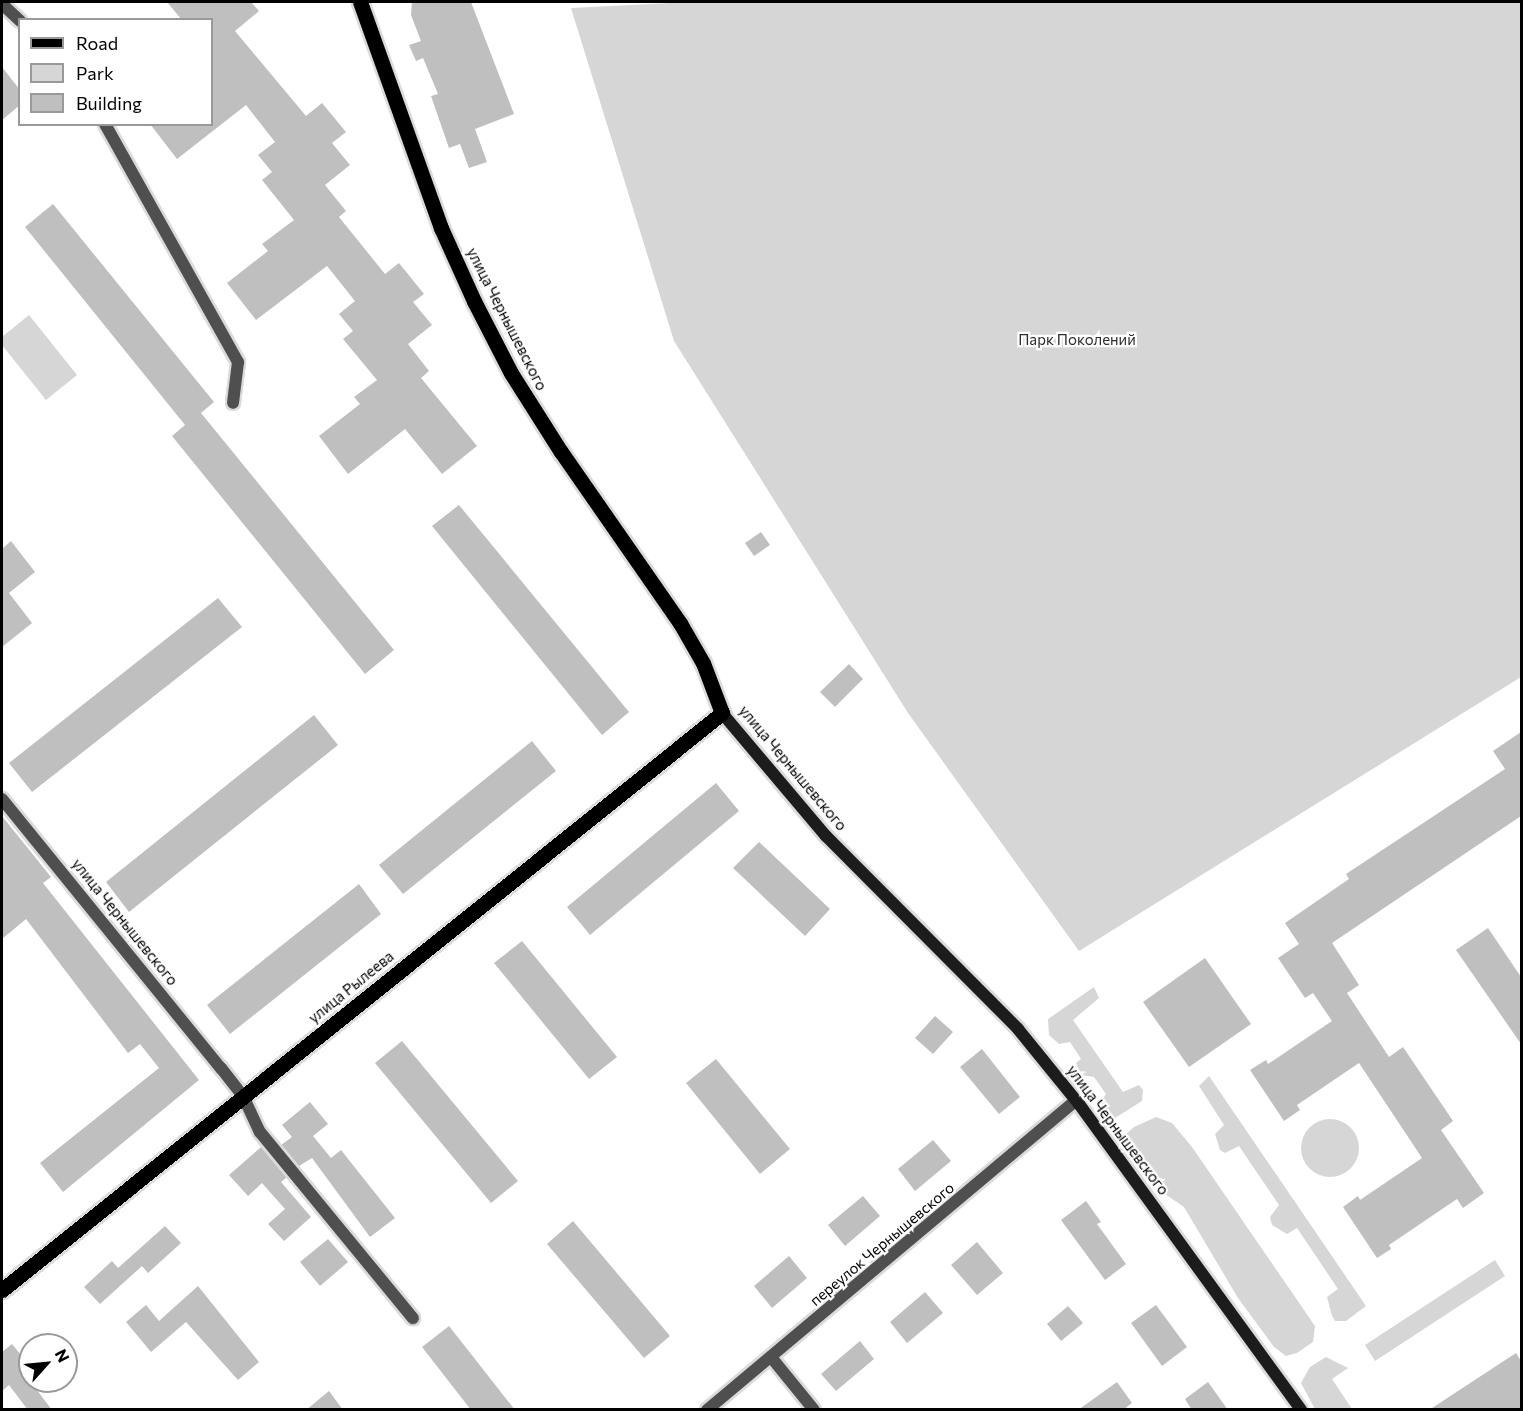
<!DOCTYPE html>
<meta charset="utf-8">
<style>
body{margin:0}
#map{position:relative;width:1523px;height:1411px;overflow:hidden;background:#fff;font-family:Commissioner,sans-serif}
div>[style]{position:absolute}
[style*='--x']{left:calc(var(--x)*1px);top:calc(var(--y)*1px);width:calc(var(--w)*1px);rotate:calc(var(--a)*1deg)}
.green>*{inset:0;background:#d6d6d6}
.round{border-radius:50%}
.building>*{inset:0;background:#bfbfbf}
.roads{filter:drop-shadow(2px 0 #dbdbdb) drop-shadow(-2px 0 #dbdbdb) drop-shadow(0 2px #dbdbdb) drop-shadow(0 -2px #dbdbdb)}
.street>*{height:12px;margin:-6px;padding:0 6px;transform-origin:6px;border-radius:6px;background:#4f4f4f}
.secondary>*{height:12px;margin:-6px;padding:0 6px;transform-origin:6px;border-radius:6px;background:#1c1c1c}
.primary>*{height:15px;margin:-7.5px;padding:0 7.5px;transform-origin:7.5px;border-radius:7.5px;background:#000}
span{translate:-50% -50%;white-space:nowrap;text-align:center;line-height:1.15;-webkit-text-stroke:4.5px #fff;paint-order:stroke}
.street-label{font-size:15px;color:#000}
.park-label{font-size:15px;color:#2d2d2d}
.frame{position:absolute;inset:0;border:3px solid #000;pointer-events:none}
.legend{position:absolute;left:18px;top:18px;width:195px;height:108px;box-sizing:border-box;background:#fff;border:2px solid #999;margin:0;padding:8px 10px;list-style:none;font-size:18px;color:#000}
.legend li{display:flex;align-items:center;gap:12px;height:30px}
.legend b{width:30px;border:2px solid #999}
.north{position:absolute;left:18px;top:1333px;width:60px;height:60px;box-sizing:border-box;background:#fff;border:2px solid #999;border-radius:50%;rotate:63deg;font-size:16px;font-weight:700;line-height:24px;text-align:center;color:#000}
.north::after{content:'';display:block;margin:auto;width:21px;height:27px;background:#000;clip-path:polygon(50% 0,100% 100%,50% 72%,0 100%)}
</style>
<div id="map">
<div class="green">
<i style="clip-path:polygon(691px 2px,1521px 2px,1521px 677px,1079px 951px,908px 713px,674px 341px,571px 8px)"></i>
<i style="clip-path:polygon(29px 315px,77px 375px,46px 400px,2px 345px,2px 337px)"></i>
<i style="clip-path:polygon(1094px 987px,1099px 998px,1073px 1020px,1123px 1092px,1139px 1085px,1143px 1090px,1142px 1101px,1115px 1118px,1108px 1115px,1101px 1101px,1106px 1094px,1094px 1077px,1081px 1075px,1076px 1063px,1081px 1059px,1070px 1042px,1059px 1044px,1049px 1035px,1048px 1019px)"></i>
<i style="clip-path:polygon(1209px 1076px,1366px 1306px,1346px 1321px,1335px 1321px,1332px 1316px,1327px 1297px,1338px 1289px,1297px 1228px,1287px 1234px,1272px 1225px,1270px 1217px,1279px 1205px,1239px 1146px,1225px 1153px,1220px 1150px,1215px 1134px,1224px 1125px,1199px 1086px)"></i>
<i style="clip-path:polygon(1156px 1117px,1172px 1123px,1192px 1147px,1315px 1326px,1313px 1342px,1297px 1353px,1286px 1356px,1274px 1347px,1238px 1298px,1184px 1207px,1165px 1194px,1124px 1136px,1134px 1127px)"></i>
<i class="round" style="left:1301px;top:1119px;width:58px;height:58px"></i>
<i style="clip-path:polygon(1495px 1260px,1505px 1276px,1375px 1361px,1365px 1345px)"></i>
<i style="clip-path:polygon(1326px 1357px,1348px 1368px,1332px 1379px,1352px 1409px,1315px 1409px,1301px 1383px,1310px 1367px)"></i>
</div>
<div class="building">
<i style="clip-path:polygon(167px 2px,251px 2px,259px 11px,235px 31px,306px 116px,322px 103px,346px 132px,332px 143px,350px 165px,325px 185px,346px 211px,339px 217px,385px 274px,399px 263px,424px 294px,413px 302px,432px 325px,408px 344px,429px 371px,421px 378px,477px 446px,442px 474px,405px 429px,348px 474px,319px 436px,360px 404px,354px 397px,377px 380px,343px 339px,353px 331px,339px 314px,355px 301px,327px 266px,256px 320px,227px 283px,268px 251px,262px 244px,294px 220px,262px 180px,272px 172px,258px 155px,275px 142px,246px 105px,177px 159px,150px 124px,212px 124px,212px 20px,182px 20px)"></i>
<i style="clip-path:polygon(412px 2px,471px 2px,514px 114px,475px 129px,487px 162px,469px 168px,460px 144px,449px 148px,431px 96px,438px 94px,423px 58px,416px 61px,409px 45px,421px 41px,411px 15px)"></i>
<i style="clip-path:polygon(2px 67px,20px 90px,20px 105px,2px 120px)"></i>
<i style="clip-path:polygon(53px 204px,214px 402px,201px 413px,394px 650px,365px 674px,172px 436px,185px 425px,25px 227px)"></i>
<i style="clip-path:polygon(459px 505px,629px 712px,602px 735px,432px 526px)"></i>
<i style="clip-path:polygon(761px 532px,770px 545px,754px 556px,745px 543px)"></i>
<i style="clip-path:polygon(11px 541px,35px 572px,9px 593px,32px 623px,2px 647px,2px 549px)"></i>
<i style="clip-path:polygon(218px 598px,242px 627px,32px 792px,9px 763px)"></i>
<i style="clip-path:polygon(849px 664px,863px 679px,835px 707px,820px 692px)"></i>
<i style="clip-path:polygon(314px 715px,338px 745px,129px 912px,106px 882px)"></i>
<i style="clip-path:polygon(1521px 732px,1521px 816px,1332px 943px,1359px 985px,1347px 993px,1389px 1057px,1403px 1047px,1453px 1121px,1441px 1130px,1484px 1193px,1463px 1208px,1457px 1199px,1389px 1245px,1391px 1249px,1377px 1258px,1343px 1207px,1358px 1196px,1360px 1200px,1422px 1158px,1359px 1063px,1297px 1105px,1300px 1110px,1284px 1121px,1250px 1070px,1266px 1060px,1268px 1064px,1332px 1021px,1313px 993px,1305px 998px,1278px 958px,1299px 944px,1285px 923px,1349px 879px,1346px 874px,1505px 769px,1493px 751px)"></i>
<i style="clip-path:polygon(532px 741px,556px 771px,403px 894px,379px 865px)"></i>
<i style="clip-path:polygon(716px 783px,739px 811px,590px 935px,567px 907px)"></i>
<i style="clip-path:polygon(2px 816px,51px 877px,43px 883px,199px 1080px,63px 1192px,40px 1163px,159px 1068px,140px 1044px,128px 1053px,26px 919px,2px 939px)"></i>
<i style="clip-path:polygon(759px 842px,830px 909px,805px 936px,733px 868px)"></i>
<i style="clip-path:polygon(359px 884px,381px 914px,230px 1034px,207px 1005px)"></i>
<i style="clip-path:polygon(1488px 928px,1521px 977px,1521px 1044px,1456px 950px)"></i>
<i style="clip-path:polygon(522px 941px,617px 1057px,589px 1079px,494px 963px)"></i>
<i style="clip-path:polygon(1205px 958px,1251px 1024px,1189px 1067px,1143px 1002px)"></i>
<i style="clip-path:polygon(935px 1016px,953px 1032px,933px 1054px,915px 1038px)"></i>
<i style="clip-path:polygon(402px 1041px,518px 1181px,491px 1203px,375px 1063px)"></i>
<i style="clip-path:polygon(982px 1049px,1020px 1097px,999px 1114px,960px 1067px)"></i>
<i style="clip-path:polygon(716px 1059px,790px 1149px,760px 1174px,686px 1083px)"></i>
<i style="clip-path:polygon(310px 1102px,328px 1124px,313px 1136px,331px 1158px,341px 1150px,395px 1218px,370px 1237px,312px 1158px,299px 1166px,281px 1145px,292px 1137px,282px 1125px)"></i>
<i style="clip-path:polygon(933px 1140px,951px 1161px,915px 1191px,898px 1169px)"></i>
<i style="clip-path:polygon(261px 1147px,287px 1177px,281px 1182px,311px 1217px,284px 1241px,268px 1224px,285px 1209px,262px 1183px,248px 1196px,229px 1175px)"></i>
<i style="clip-path:polygon(863px 1196px,880px 1216px,845px 1246px,828px 1225px)"></i>
<i style="clip-path:polygon(1086px 1201px,1101px 1222px,1097px 1224px,1126px 1264px,1105px 1280px,1061px 1220px)"></i>
<i style="clip-path:polygon(573px 1221px,670px 1336px,644px 1358px,547px 1244px)"></i>
<i style="clip-path:polygon(165px 1226px,181px 1243px,148px 1273px,142px 1266px,100px 1304px,84px 1287px,112px 1261px,118px 1268px)"></i>
<i style="clip-path:polygon(328px 1239px,348px 1262px,320px 1286px,300px 1262px)"></i>
<i style="clip-path:polygon(977px 1242px,1003px 1273px,977px 1295px,951px 1265px)"></i>
<i style="clip-path:polygon(789px 1256px,807px 1278px,772px 1308px,754px 1286px)"></i>
<i style="clip-path:polygon(198px 1286px,259px 1362px,238px 1380px,186px 1322px,151px 1352px,126px 1322px,146px 1305px,159px 1321px)"></i>
<i style="clip-path:polygon(925px 1292px,943px 1313px,907px 1343px,890px 1322px)"></i>
<i style="clip-path:polygon(1156px 1305px,1187px 1347px,1162px 1366px,1131px 1323px)"></i>
<i style="clip-path:polygon(1068px 1306px,1083px 1323px,1061px 1341px,1047px 1324px)"></i>
<i style="clip-path:polygon(449px 1326px,515px 1410px,471px 1410px,422px 1347px)"></i>
<i style="clip-path:polygon(860px 1341px,874px 1359px,836px 1391px,821px 1374px)"></i>
<i style="clip-path:polygon(12px 1344px,30px 1366px,24px 1373px,52px 1410px,28px 1410px,9px 1385px,2px 1391px,2px 1352px)"></i>
<i style="clip-path:polygon(1516px 1353px,1521px 1361px,1521px 1410px,1429px 1410px)"></i>
<i style="clip-path:polygon(1117px 1382px,1132px 1403px,1123px 1410px,1078px 1410px)"></i>
<i style="clip-path:polygon(1208px 1382px,1228px 1410px,1192px 1410px,1185px 1399px)"></i>
<i style="clip-path:polygon(329px 1391px,343px 1410px,306px 1410px)"></i>
</div>
<div class="roads">
<div class="street">
<i style="--x:2;--y:4;--w:25;--a:43"></i>
<i style="--x:105;--y:124;--w:273;--a:60.8"></i>
<i style="--x:238;--y:362;--w:41;--a:97"></i>
<i style="--x:2;--y:799;--w:347;--a:50.9"></i>
<i style="--x:221;--y:1068;--w:36;--a:52"></i>
<i style="--x:243;--y:1096;--w:40;--a:65"></i>
<i style="--x:260;--y:1132;--w:241;--a:50.6"></i>
<i style="--x:771;--y:1357;--w:68;--a:50.9"></i>
<i style="--x:707;--y:1410;--w:482;--a:-40"></i>
</div>
<div class="secondary">
<i style="--x:722;--y:713;--w:161;--a:49.8"></i>
<i style="--x:826;--y:836;--w:272;--a:45.1"></i>
<i style="--x:1018;--y:1029;--w:97;--a:50.9"></i>
<i style="--x:1079;--y:1104;--w:378;--a:54"></i>
</div>
<div class="primary">
<i style="--x:2;--y:1290;--w:923;--a:-38.71"></i>
<i style="--x:722;--y:713;--w:53;--a:-110.8"></i>
<i style="--x:703;--y:663;--w:46;--a:-119.9"></i>
<i style="--x:680;--y:623;--w:208;--a:-124.8"></i>
<i style="--x:561;--y:452;--w:93;--a:-122.3"></i>
<i style="--x:511;--y:373;--w:81;--a:-117.2"></i>
<i style="--x:474;--y:301;--w:80;--a:-114.3"></i>
<i style="--x:441;--y:228;--w:240;--a:-109.7"></i>
</div>
</div>
<div class="street-label">
<span style="left:507px;top:319px;rotate:63deg">улица Чернышевского</span>
<span style="left:793px;top:768px;rotate:50deg">улица Чернышевского</span>
<span style="left:125px;top:922px;rotate:51deg">улица Чернышевского</span>
<span style="left:351px;top:987px;rotate:-39deg">улица Рылеева</span>
<span style="left:1118px;top:1130px;rotate:53deg">улица Чернышевского</span>
<span style="left:882px;top:1244px;rotate:-40deg">переулок Чернышевского</span>
</div>
<div class="park-label">
<span style="left:1077px;top:340px">Парк Поколений</span>
</div>
<div class="frame"></div>
<ul class="legend">
<li><b style="height:8px;background:#000"></b>Road</li>
<li><b style="height:16px;background:#d6d6d6"></b>Park</li>
<li><b style="height:16px;background:#bfbfbf"></b>Building</li>
</ul>
<div class="north">N</div>
</div>
